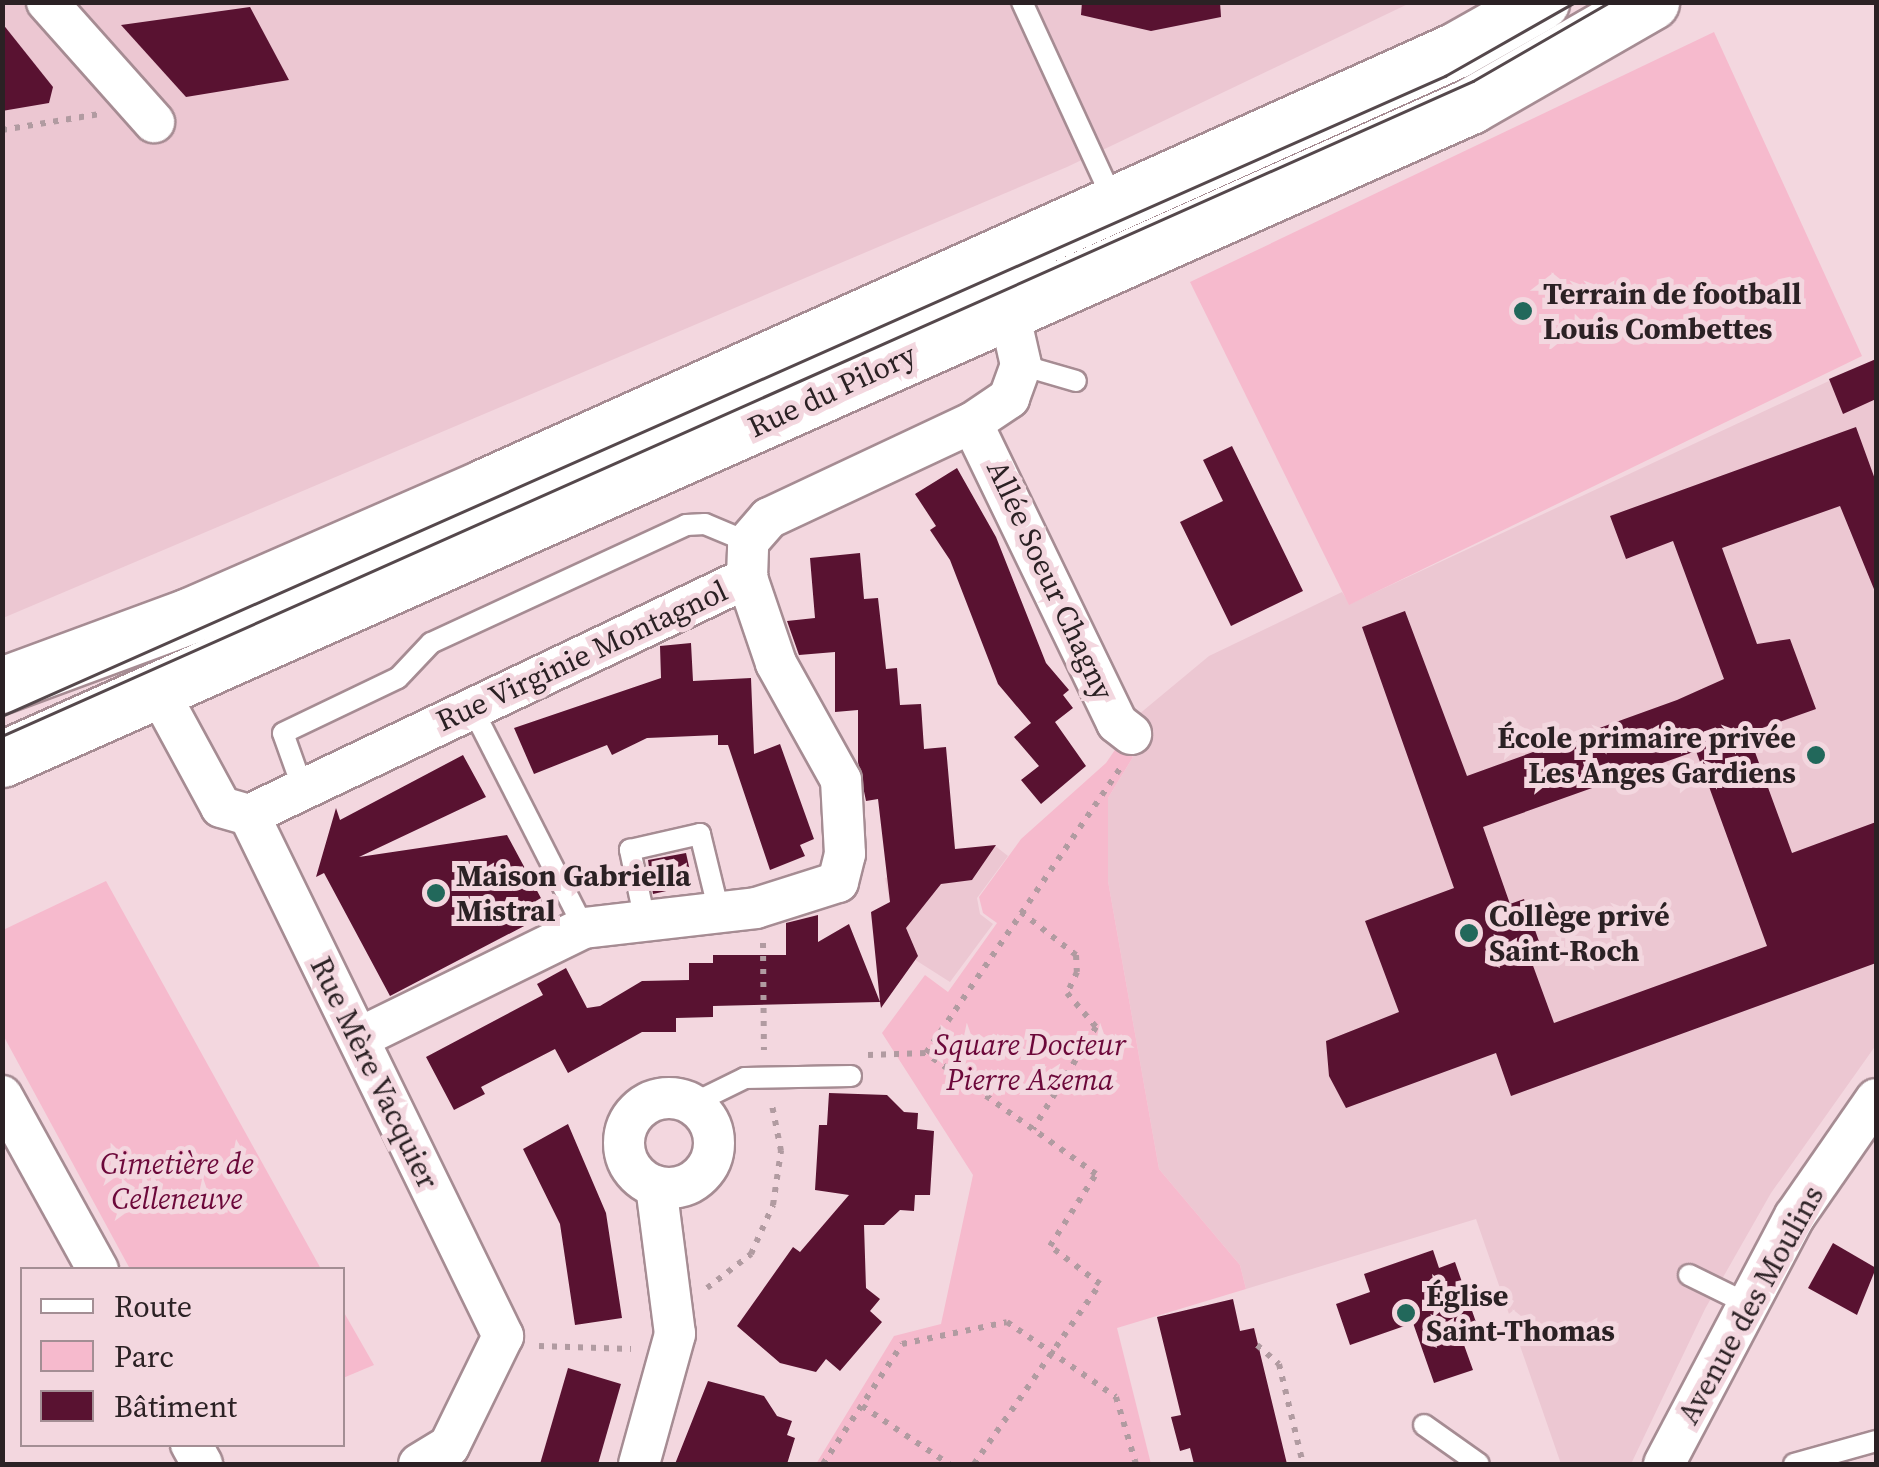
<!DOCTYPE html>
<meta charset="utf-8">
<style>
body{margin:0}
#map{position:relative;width:1879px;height:1467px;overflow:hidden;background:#f3d7df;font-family:"Source Serif 4",serif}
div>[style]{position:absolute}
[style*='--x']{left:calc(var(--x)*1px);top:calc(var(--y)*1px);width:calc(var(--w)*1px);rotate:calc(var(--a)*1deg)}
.built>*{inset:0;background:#ecc7d2}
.green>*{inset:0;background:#f6bacd}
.building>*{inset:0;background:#591231}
.path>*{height:6px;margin-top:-3px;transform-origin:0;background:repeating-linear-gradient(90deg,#b19ba1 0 5px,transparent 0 13px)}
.roads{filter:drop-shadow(2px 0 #a68c93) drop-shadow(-2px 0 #a68c93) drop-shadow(0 2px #a68c93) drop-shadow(0 -2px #a68c93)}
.service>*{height:20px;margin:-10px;padding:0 10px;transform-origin:10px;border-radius:10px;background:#fff}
.minor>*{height:40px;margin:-20px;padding:0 20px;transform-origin:20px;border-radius:20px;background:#fff}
.minor>.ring{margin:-20px;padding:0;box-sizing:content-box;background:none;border:40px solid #fff;border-radius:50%}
.secondary>*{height:55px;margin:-27.5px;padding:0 27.5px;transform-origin:27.5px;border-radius:27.5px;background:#fff}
.tram>*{height:2.5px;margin:-1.25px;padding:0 1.25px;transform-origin:1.25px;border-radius:1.25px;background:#55484c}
.dots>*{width:28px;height:28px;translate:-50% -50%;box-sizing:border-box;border:5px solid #f3d7df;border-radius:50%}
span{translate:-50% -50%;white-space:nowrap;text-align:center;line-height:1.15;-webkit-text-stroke:10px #f3d7df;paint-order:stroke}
.poi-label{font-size:30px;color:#2b2124;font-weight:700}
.left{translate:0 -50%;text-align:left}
.right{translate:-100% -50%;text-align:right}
.street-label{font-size:30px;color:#2b2124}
.park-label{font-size:30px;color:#6c083a;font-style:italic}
.frame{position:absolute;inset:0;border:5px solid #2b2124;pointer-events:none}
.legend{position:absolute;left:20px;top:1267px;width:325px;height:180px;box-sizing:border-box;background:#f3d7df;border:2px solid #a38e94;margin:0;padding:12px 18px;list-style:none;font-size:30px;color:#2b2124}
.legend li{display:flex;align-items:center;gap:20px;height:50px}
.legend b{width:50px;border:2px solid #a38e94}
</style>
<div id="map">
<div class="built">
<i style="clip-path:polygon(3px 3px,1410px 3px,1067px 167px,3px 618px)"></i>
<i style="clip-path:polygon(1876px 359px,1876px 1045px,1771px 1193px,1705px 1309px,1631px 1464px,1561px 1464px,1476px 1219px,1246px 1289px,1240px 1265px,1159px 1169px,1108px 881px,1108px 798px,1133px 757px,1132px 720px,1209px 656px,1342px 592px,1350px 604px)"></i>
<i style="clip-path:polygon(994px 845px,1008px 856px,977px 898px,980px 914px,993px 924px,950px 982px,873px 933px,871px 913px,890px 902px,885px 878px)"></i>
</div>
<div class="green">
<i style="clip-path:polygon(1714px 32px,1862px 356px,1349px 605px,1190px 282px)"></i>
<i style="clip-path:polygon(1121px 741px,1133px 757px,1108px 798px,1108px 881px,1159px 1169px,1240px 1265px,1246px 1289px,1117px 1328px,1151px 1464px,816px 1464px,894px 1336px,941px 1324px,973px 1175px,882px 1033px,925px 975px,948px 992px,997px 923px,983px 913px,979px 897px,1021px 839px,1106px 763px)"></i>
<i style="clip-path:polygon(106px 881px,321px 1269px,130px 1269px,3px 1035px,3px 930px)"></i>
<i style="clip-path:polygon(342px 1309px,374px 1365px,343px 1378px,342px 1378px)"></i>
</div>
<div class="building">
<i style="clip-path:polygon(1082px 2px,1220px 2px,1221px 17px,1151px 31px,1081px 15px)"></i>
<i style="clip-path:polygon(250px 7px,289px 80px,186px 97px,121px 25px)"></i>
<i style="clip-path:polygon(2px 23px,53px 87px,49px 103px,2px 111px)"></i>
<i style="clip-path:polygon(1876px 359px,1876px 399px,1843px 414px,1829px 379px)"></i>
<i style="clip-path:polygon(evenodd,1856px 427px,1876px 482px,1876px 594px,1840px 506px,1722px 548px,1757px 644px,1790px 639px,1816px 709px,1748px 733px,1792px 853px,1876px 822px,1876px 963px,1511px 1096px,1496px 1053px,1346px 1108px,1329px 1076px,1326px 1041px,1399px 1012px,1365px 921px,1454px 888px,1362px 627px,1405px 611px,1467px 776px,1677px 700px,1724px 679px,1673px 541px,1626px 559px,1610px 516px,1856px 427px,1696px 751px,1767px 946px,1554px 1023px,1528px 952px,1541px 947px,1524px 899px,1510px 904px,1483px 827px,1696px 751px)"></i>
<i style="clip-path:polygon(1232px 446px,1303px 591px,1231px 626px,1180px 522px,1223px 501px,1203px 460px)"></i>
<i style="clip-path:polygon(957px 468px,996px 537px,1046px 663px,1069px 690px,1063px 695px,1073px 708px,1055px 722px,1086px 766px,1041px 804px,1021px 780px,1039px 766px,1014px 737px,1031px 723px,998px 684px,950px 560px,930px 530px,936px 526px,915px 494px)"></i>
<i style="clip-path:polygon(860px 553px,864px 599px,878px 598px,886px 669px,897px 668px,900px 705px,921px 704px,924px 749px,946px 747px,955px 849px,996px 845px,972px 880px,941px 884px,906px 928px,918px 956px,881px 1008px,880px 1002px,713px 1006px,713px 1017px,676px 1018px,676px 1032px,642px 1032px,568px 1073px,555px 1049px,481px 1087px,485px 1094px,454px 1110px,426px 1057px,543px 995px,537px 984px,566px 968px,587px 1008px,600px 1006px,642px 981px,689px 980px,689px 963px,713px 963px,713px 955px,786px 955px,786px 923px,818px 915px,818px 942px,849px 924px,880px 1002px,871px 912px,890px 902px,878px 799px,866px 801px,858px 762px,858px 710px,835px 712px,835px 652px,799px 655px,787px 621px,815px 618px,810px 558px)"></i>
<i style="clip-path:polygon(691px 643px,693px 681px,751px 678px,754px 754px,780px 744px,814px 839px,800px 845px,805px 856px,770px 870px,728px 745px,718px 745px,718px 735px,647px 738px,612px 755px,607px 745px,534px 774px,514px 728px,661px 678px,660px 646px)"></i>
<i style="clip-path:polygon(463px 755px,486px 797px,359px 857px,507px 835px,549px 913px,390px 996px,324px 873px,316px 877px,336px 808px,340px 820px)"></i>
<i style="clip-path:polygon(686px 853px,693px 885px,653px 894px,648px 860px)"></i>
<i style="clip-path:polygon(829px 1093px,887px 1095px,904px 1112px,918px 1113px,917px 1129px,934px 1131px,930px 1195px,915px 1195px,914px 1211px,900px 1210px,884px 1225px,864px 1225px,866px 1288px,880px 1299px,870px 1311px,882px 1322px,840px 1371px,826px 1359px,816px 1372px,780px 1363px,737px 1326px,793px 1247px,800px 1252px,849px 1195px,815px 1190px,819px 1125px,827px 1125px)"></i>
<i style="clip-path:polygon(568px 1124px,606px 1213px,622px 1318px,575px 1325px,560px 1224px,523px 1149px)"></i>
<i style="clip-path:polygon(1833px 1243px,1876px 1268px,1857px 1315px,1808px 1288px)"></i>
<i style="clip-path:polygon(1433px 1250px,1439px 1268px,1455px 1262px,1477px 1325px,1459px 1331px,1473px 1370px,1434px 1383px,1413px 1323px,1350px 1345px,1336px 1304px,1370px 1292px,1364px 1274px)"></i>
<i style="clip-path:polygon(1233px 1299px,1240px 1331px,1254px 1328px,1287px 1464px,1194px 1464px,1190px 1448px,1180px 1451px,1171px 1417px,1181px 1415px,1157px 1317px)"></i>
<i style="clip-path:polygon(568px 1368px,621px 1384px,598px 1464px,540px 1464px)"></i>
<i style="clip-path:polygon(708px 1381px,764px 1396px,777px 1416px,792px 1421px,787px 1435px,795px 1438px,787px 1464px,675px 1464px)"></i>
</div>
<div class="path">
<i style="--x:2;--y:130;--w:99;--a:-9.3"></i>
<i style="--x:1021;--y:912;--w:70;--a:38"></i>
<i style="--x:1076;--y:955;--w:17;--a:87"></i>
<i style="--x:1077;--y:972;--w:23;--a:115"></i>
<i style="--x:1067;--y:993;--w:45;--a:49.5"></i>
<i style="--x:1096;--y:1027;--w:120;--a:121.7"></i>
<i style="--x:763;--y:943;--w:107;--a:89.5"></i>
<i style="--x:868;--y:1055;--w:58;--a:-2"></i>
<i style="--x:707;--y:1288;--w:56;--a:-37.7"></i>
<i style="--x:751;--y:1254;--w:54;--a:-65.8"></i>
<i style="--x:773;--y:1205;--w:55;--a:-81.6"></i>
<i style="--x:781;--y:1151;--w:47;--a:-101.1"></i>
<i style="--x:1257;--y:1345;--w:29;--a:41"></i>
<i style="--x:1279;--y:1364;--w:103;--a:76.5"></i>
<i style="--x:539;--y:1346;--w:92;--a:1.9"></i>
<i style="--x:862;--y:1406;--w:105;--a:33.7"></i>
<i style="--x:823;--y:1464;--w:144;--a:-56.6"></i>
<i style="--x:902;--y:1344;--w:107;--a:-11.8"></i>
<i style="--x:1007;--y:1322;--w:132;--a:34.5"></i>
<i style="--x:1116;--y:1397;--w:70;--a:73.4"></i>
<i style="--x:974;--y:1464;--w:220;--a:-55"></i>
<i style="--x:1100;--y:1284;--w:63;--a:-142.8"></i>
<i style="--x:1050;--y:1246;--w:85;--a:-57.4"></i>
<i style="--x:1096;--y:1174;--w:209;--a:-144.6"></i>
<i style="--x:926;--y:1053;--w:346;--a:-55.7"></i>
</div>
<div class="roads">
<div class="service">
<i style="--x:1022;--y:2;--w:222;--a:65.3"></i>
<i style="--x:1021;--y:365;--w:57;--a:16.2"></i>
<i style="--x:472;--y:708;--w:247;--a:63"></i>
<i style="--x:303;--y:789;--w:59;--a:-109.7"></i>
<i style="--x:283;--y:733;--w:127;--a:-25.6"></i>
<i style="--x:398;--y:678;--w:48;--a:-46.7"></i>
<i style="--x:431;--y:643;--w:281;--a:-24.8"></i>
<i style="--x:686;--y:525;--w:19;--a:-3"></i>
<i style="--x:705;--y:524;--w:47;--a:22.7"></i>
<i style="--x:645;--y:921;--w:73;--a:-101.9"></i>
<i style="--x:630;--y:850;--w:72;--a:-12.9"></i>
<i style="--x:700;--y:834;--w:80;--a:76.3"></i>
<i style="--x:692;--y:1104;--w:59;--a:-26.1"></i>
<i style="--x:745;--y:1078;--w:106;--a:-1.1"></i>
<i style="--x:1689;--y:1275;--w:66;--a:26.2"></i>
<i style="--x:1424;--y:1425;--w:67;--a:35.3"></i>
<i style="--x:1794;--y:1464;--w:85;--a:-15.7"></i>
</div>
<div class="minor">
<i style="--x:47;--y:2;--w:161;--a:48.3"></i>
<i style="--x:972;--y:423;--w:333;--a:64.2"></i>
<i style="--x:1117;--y:723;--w:18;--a:38"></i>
<i style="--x:157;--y:689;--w:134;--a:61.5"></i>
<i style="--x:221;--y:807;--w:29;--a:16"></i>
<i style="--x:249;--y:815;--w:580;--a:64.01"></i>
<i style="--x:503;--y:1336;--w:123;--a:116.1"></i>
<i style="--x:449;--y:1446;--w:35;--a:149"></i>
<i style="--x:249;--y:815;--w:552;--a:-25.45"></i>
<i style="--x:747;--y:578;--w:36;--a:-88"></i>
<i style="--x:748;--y:542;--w:32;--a:-49"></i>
<i style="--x:769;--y:518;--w:224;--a:-25.1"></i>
<i style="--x:972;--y:423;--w:45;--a:-34"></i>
<i style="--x:1009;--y:398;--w:35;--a:-70"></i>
<i style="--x:1021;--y:365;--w:54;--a:-102.8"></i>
<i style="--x:359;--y:1038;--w:250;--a:-26.1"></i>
<i style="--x:584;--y:928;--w:173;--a:-6.6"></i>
<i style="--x:756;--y:908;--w:86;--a:-17.6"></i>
<i style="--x:838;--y:882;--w:29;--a:-76"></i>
<i style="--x:845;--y:854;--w:74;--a:-93.1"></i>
<i style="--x:841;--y:780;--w:134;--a:-119.1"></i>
<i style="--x:776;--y:663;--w:90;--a:-108.8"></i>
<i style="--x:2;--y:1096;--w:199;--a:61.1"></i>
<i class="ring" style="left:624px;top:1098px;width:50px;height:50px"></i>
<i style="--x:191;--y:1444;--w:23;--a:61"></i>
<i style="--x:639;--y:1464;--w:135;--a:-74.5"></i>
<i style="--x:675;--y:1334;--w:149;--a:-97.3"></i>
<i style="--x:1664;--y:1464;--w:280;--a:-62.2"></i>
<i style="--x:1795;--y:1216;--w:142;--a:-55.3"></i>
</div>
<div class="secondary">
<i style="--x:2;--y:685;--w:199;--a:-20.3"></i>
<i style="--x:189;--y:616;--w:322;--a:-23.6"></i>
<i style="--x:484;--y:487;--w:1066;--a:-24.21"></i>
<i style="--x:1456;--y:50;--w:98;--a:-29.5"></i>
<i style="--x:2;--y:759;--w:1607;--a:-23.98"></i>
<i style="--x:1470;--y:106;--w:209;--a:-29.9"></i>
</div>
</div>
<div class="tram">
<i style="--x:2;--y:716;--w:1579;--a:-23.92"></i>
<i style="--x:1445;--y:76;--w:150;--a:-29.6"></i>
<i style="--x:2;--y:736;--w:1610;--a:-24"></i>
<i style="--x:1473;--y:81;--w:158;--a:-30"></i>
</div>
<div class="dots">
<i style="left:1523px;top:311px;background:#22685b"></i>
<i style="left:1816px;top:755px;background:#22685b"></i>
<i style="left:436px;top:893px;background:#22685b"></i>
<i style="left:1469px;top:933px;background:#22685b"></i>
<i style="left:1406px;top:1313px;background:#22685b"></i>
</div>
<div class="poi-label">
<span class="left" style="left:1543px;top:311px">Terrain de football<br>Louis Combettes</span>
<span class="right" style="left:1796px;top:755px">École primaire privée<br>Les Anges Gardiens</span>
<span class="left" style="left:456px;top:893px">Maison Gabriella<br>Mistral</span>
<span class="left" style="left:1489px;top:933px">Collège privé<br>Saint-Roch</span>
<span class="left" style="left:1426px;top:1313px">Église<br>Saint-Thomas</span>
</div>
<div class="street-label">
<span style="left:832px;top:391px;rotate:-25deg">Rue du Pilory</span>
<span style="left:1050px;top:580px;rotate:65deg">Allée Soeur Chagny</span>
<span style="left:582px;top:656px;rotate:-25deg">Rue Virginie Montagnol</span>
<span style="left:374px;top:1073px;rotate:64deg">Rue Mère Vacquier</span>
<span style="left:1751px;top:1305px;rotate:-61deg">Avenue des Moulins</span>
</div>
<div class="park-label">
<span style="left:1030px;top:1062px">Square Docteur<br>Pierre Azema</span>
<span style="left:177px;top:1181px">Cimetière de<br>Celleneuve</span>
</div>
<div class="frame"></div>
<ul class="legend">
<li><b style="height:12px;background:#fff"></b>Route</li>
<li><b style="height:28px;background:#f6bacd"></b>Parc</li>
<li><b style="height:28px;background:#591231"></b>Bâtiment</li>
</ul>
</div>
